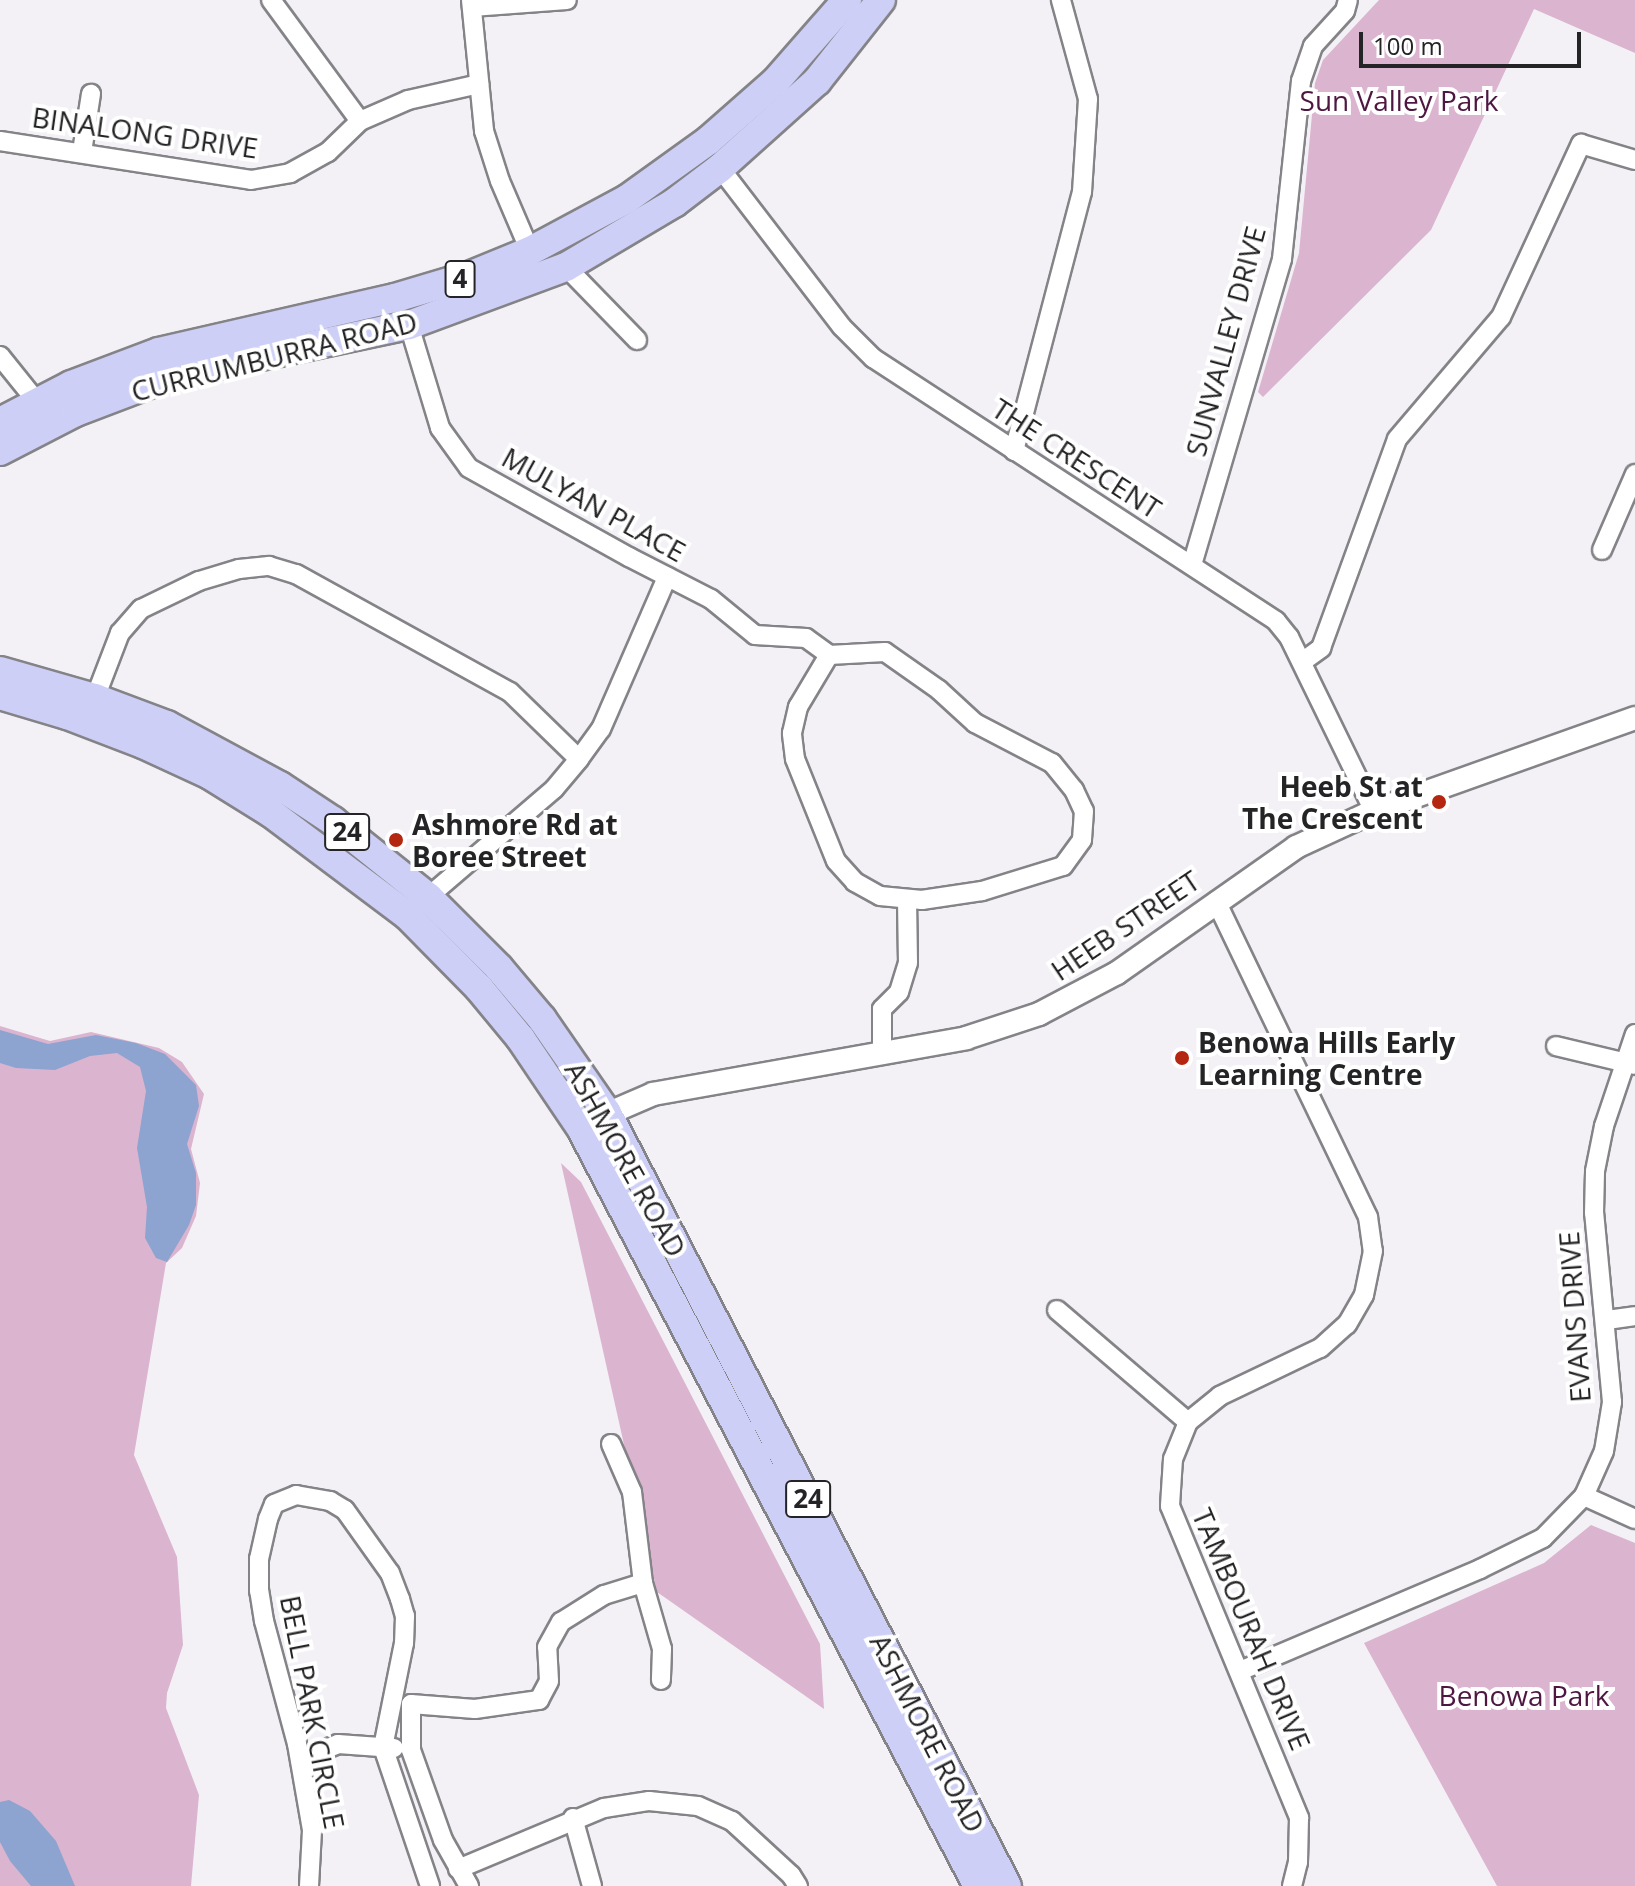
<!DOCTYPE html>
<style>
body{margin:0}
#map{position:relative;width:1635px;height:1886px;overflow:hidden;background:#f3f1f6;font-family:"Open Sans",sans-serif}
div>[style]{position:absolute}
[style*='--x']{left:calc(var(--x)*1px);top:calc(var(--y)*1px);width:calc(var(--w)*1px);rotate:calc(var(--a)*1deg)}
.green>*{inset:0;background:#dbb4cf}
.water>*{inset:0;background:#8da3d0}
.roads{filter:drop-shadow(2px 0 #848387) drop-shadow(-2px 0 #848387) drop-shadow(0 2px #848387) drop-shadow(0 -2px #848387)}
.minor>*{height:18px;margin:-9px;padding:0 9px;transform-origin:9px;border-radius:9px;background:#fff}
.tertiary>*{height:22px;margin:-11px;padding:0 11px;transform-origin:11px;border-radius:11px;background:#fff}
.primary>*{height:28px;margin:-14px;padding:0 14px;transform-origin:14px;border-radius:14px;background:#cecff7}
.dots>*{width:22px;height:22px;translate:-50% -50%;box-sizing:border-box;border:4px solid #fff;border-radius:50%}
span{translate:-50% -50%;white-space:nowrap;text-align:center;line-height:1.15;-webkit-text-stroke:8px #fff;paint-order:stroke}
.shield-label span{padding:2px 6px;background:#fff;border:2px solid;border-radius:6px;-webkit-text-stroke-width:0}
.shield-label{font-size:26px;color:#242325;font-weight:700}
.park-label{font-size:28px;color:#4e1742}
.street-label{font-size:28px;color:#242325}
.poi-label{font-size:28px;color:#242325;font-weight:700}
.right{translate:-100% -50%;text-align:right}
.left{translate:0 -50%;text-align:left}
.scale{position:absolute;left:1359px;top:32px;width:222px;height:36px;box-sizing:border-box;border:4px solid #242325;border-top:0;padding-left:10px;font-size:24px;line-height:28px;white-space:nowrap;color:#242325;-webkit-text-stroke:6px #fff;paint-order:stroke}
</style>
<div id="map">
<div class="green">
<i style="clip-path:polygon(1379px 0,1635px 0,1635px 53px,1534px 9px,1431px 230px,1263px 397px,1258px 392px,1299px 253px,1315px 83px,1323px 60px)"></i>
<i style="clip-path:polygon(0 1026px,50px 1041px,91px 1032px,159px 1048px,182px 1062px,204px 1094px,191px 1149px,200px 1183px,196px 1216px,182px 1248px,166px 1263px,134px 1455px,177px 1557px,183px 1645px,167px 1693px,166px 1708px,199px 1795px,191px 1886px,0 1886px)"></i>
<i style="clip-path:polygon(561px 1163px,581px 1182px,820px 1644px,824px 1709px,657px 1592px)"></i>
<i style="clip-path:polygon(1591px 1525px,1635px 1543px,1635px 1886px,1497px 1886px,1364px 1643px,1544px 1563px)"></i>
</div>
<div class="water">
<i style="clip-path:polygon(0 1030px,48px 1044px,96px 1035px,136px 1043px,165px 1054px,196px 1085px,199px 1106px,187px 1144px,196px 1173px,196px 1205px,189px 1225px,167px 1262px,156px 1258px,145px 1238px,147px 1207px,137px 1148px,146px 1091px,140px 1067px,117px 1053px,90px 1056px,55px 1070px,16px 1068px,0 1063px)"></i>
<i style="clip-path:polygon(9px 1800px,30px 1811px,56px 1841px,75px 1886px,31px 1886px,10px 1861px,0 1842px,0 1802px)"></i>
</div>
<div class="roads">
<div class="minor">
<i style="--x:271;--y:0;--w:150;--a:53.7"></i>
<i style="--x:471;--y:0;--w:132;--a:84.3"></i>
<i style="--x:484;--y:131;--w:52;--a:72.3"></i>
<i style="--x:500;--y:181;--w:76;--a:66.8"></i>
<i style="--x:472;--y:7;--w:95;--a:-4.2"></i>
<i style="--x:0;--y:141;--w:254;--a:8.8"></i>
<i style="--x:251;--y:180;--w:40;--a:-10"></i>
<i style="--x:290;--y:173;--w:43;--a:-28.9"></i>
<i style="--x:328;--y:152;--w:45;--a:-44.1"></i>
<i style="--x:360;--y:121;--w:52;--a:-23.6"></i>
<i style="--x:408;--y:100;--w:73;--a:-12.7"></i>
<i style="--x:82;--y:152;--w:59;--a:-81.2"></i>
<i style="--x:720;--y:168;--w:200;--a:52.5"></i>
<i style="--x:842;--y:327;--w:44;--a:45"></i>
<i style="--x:873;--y:358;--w:481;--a:33.1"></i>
<i style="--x:1276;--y:621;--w:21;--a:51"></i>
<i style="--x:1289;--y:637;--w:194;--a:64"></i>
<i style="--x:566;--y:267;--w:102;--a:45.8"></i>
<i style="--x:409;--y:325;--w:108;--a:73.2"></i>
<i style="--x:440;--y:428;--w:49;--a:54.1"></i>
<i style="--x:469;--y:468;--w:183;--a:29.1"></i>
<i style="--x:629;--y:557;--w:92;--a:27.1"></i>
<i style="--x:711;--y:599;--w:57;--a:39.3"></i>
<i style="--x:755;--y:635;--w:51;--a:3.4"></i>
<i style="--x:806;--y:638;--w:29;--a:36"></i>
<i style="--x:829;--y:655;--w:56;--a:-3.1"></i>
<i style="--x:885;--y:652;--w:66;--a:35.1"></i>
<i style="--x:939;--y:690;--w:49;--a:42.5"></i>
<i style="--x:975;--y:723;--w:87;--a:27.5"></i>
<i style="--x:1052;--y:763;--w:35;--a:51"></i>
<i style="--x:1074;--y:790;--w:23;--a:65"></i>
<i style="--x:1084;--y:811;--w:29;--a:94"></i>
<i style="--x:1082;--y:840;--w:32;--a:126"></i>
<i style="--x:1063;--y:866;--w:85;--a:162.8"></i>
<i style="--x:982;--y:891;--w:61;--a:171.5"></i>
<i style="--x:922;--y:900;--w:42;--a:-174.6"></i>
<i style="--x:880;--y:896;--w:29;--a:-151"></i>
<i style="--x:855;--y:882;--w:28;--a:-132"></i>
<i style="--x:836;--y:861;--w:110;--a:-111.9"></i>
<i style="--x:795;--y:759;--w:26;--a:-97"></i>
<i style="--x:792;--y:733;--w:27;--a:-77"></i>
<i style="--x:798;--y:707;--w:61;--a:-59.2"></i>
<i style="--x:0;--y:356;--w:59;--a:51.2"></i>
<i style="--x:1014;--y:451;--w:268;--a:-75.3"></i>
<i style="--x:1082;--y:192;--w:93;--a:-86.3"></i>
<i style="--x:1088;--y:99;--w:103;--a:-105.3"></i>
<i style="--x:1602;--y:550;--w:83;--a:-66.5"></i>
<i style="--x:1192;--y:565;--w:319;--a:-73.6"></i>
<i style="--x:1282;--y:259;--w:179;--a:-83.9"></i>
<i style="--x:1301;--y:81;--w:37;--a:-71"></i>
<i style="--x:1313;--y:46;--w:47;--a:-47.6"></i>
<i style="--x:1345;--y:11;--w:11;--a:-75"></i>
<i style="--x:1302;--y:662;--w:24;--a:-36"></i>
<i style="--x:1321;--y:648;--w:222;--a:-70"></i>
<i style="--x:1397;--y:439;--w:160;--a:-49.6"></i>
<i style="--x:1501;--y:317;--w:191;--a:-65.2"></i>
<i style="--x:1581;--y:144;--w:56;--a:16.5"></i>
<i style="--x:95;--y:698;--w:70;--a:-69"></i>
<i style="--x:120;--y:633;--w:32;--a:-49"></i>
<i style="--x:141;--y:609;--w:64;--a:-25.8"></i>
<i style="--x:199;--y:581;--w:42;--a:-16.7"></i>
<i style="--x:239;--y:569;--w:30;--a:-6"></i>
<i style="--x:269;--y:566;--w:28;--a:17"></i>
<i style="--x:296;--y:574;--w:244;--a:28.9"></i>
<i style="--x:510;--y:692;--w:96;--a:44.2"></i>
<i style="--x:428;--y:897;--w:166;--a:-40.6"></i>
<i style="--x:554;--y:789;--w:39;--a:-50"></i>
<i style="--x:579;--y:759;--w:37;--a:-54"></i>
<i style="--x:601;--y:729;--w:166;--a:-66.5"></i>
<i style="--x:1216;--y:901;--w:351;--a:64.3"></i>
<i style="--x:1368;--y:1217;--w:34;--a:82"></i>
<i style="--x:1373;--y:1251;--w:45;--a:101.6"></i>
<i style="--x:1364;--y:1295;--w:34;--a:120"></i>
<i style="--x:1347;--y:1324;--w:36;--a:138"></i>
<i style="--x:1320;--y:1348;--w:111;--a:154.4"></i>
<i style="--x:1220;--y:1396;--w:41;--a:140.9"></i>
<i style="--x:1188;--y:1422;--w:40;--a:112"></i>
<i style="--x:1173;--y:1459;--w:47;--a:93.7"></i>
<i style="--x:1170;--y:1506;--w:338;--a:67.5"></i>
<i style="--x:1299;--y:1818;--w:44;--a:91.3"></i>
<i style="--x:1298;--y:1862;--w:25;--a:104"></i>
<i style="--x:1556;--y:1046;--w:81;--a:13.5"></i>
<i style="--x:882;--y:1055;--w:46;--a:-90"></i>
<i style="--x:882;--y:1009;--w:24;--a:-45"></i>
<i style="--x:899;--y:992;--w:30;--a:-73"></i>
<i style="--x:908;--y:963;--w:64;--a:-90.9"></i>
<i style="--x:1057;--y:1310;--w:172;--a:40.5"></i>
<i style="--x:1607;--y:1320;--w:28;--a:-8"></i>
<i style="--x:611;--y:1444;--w:52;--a:66.4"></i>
<i style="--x:632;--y:1492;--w:92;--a:83.1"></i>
<i style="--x:643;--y:1583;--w:69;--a:73.9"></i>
<i style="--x:662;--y:1649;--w:31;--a:92"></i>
<i style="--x:1584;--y:1496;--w:56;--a:24.3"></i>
<i style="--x:1240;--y:1671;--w:261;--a:-23"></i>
<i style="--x:1480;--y:1569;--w:70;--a:-26.2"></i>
<i style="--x:1543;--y:1538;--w:59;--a:-45.7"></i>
<i style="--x:1584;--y:1496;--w:49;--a:-66"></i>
<i style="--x:1604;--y:1451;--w:50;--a:-80.7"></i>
<i style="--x:1612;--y:1402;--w:190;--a:-95.4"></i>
<i style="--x:1594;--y:1213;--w:42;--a:-88.6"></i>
<i style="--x:1595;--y:1171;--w:46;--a:-78.7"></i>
<i style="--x:1604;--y:1126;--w:97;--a:-71.4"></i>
<i style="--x:300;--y:1760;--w:41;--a:-22.8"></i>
<i style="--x:338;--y:1744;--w:56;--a:4.1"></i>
<i style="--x:573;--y:1818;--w:71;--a:74.4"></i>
<i style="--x:458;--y:1869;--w:158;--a:-22.7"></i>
<i style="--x:604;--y:1808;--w:46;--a:-8.8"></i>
<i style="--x:649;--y:1801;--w:49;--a:5.8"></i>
<i style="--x:698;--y:1806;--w:37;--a:24"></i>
<i style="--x:732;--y:1821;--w:80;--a:42.5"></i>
<i style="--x:791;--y:1875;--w:13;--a:58"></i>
<i style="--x:309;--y:1886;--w:56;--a:-86.9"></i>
<i style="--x:312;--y:1830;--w:87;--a:-99.9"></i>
<i style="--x:297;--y:1744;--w:127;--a:-105"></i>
<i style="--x:264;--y:1621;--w:30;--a:-99"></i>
<i style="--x:259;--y:1591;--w:32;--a:-90"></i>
<i style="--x:259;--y:1559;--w:41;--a:-77.3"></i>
<i style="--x:268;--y:1519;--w:16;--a:-68"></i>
<i style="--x:274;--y:1504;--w:24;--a:-22"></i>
<i style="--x:296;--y:1495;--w:35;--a:10"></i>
<i style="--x:330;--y:1501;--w:17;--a:31"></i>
<i style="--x:345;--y:1510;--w:77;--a:54.5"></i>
<i style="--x:390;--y:1573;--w:28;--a:69"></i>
<i style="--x:400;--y:1599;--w:18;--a:74"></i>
<i style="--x:405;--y:1616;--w:27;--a:92"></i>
<i style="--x:404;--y:1643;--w:106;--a:101.4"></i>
<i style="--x:383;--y:1747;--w:147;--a:71.3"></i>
<i style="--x:469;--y:1886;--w:53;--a:-119.5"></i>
<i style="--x:443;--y:1840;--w:96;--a:-109.6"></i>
<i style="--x:411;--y:1750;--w:46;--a:-90"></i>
<i style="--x:411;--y:1704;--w:64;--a:4.5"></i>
<i style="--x:475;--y:1709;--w:65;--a:-8"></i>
<i style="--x:539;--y:1700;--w:21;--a:-62"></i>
<i style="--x:549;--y:1681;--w:34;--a:-93"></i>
<i style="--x:547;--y:1647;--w:29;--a:-61"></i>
<i style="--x:561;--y:1622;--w:51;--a:-32.1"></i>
<i style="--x:604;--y:1595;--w:41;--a:-17.1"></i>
</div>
<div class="tertiary">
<i style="--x:593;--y:1120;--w:65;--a:-23.4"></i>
<i style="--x:653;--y:1094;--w:318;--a:-10.1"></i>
<i style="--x:966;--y:1038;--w:77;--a:-18.2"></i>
<i style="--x:1039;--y:1014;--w:88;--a:-27.7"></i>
<i style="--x:1117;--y:973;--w:219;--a:-35.1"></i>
<i style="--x:1296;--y:847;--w:86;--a:-24.8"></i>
<i style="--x:1374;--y:811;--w:277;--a:-19.6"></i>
</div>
<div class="primary">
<i style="--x:0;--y:422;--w:80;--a:-27.5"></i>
<i style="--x:71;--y:385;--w:94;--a:-20.6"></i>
<i style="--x:159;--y:352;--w:242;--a:-12.9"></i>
<i style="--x:395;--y:298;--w:77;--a:-16.6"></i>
<i style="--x:469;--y:276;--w:66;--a:-22.3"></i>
<i style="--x:530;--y:251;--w:110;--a:-28.2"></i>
<i style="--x:627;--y:199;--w:101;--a:-35.7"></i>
<i style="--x:709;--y:140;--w:89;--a:-41.4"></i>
<i style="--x:776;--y:81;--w:108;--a:-48.8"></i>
<i style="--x:0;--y:451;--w:85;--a:-27.2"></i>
<i style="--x:76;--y:412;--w:107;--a:-20.8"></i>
<i style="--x:176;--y:374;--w:238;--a:-11.9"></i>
<i style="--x:409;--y:325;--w:167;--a:-20.3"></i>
<i style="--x:566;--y:267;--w:126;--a:-30.7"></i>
<i style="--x:674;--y:203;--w:58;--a:-37.3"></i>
<i style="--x:720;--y:168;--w:130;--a:-41.9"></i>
<i style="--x:817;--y:81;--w:103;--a:-51.7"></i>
<i style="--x:0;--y:671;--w:99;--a:15.9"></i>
<i style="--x:95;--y:698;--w:77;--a:20.6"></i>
<i style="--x:167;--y:725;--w:128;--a:28.4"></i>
<i style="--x:280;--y:786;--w:64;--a:33.4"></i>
<i style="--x:333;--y:821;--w:122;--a:38.7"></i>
<i style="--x:428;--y:897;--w:100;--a:45"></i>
<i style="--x:499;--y:968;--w:67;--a:49.9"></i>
<i style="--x:542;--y:1019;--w:114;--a:55.3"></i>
<i style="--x:607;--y:1113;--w:870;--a:62.64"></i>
<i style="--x:0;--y:695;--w:70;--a:16.6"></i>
<i style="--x:67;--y:715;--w:81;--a:20.9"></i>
<i style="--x:143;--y:744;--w:74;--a:24.8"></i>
<i style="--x:210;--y:775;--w:72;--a:31.9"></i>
<i style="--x:271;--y:813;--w:171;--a:36.9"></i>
<i style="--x:408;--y:916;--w:101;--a:45.4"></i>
<i style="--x:479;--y:988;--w:66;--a:50.5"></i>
<i style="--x:521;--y:1039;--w:107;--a:56"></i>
<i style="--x:581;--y:1128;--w:856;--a:62.36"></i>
</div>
</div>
<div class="dots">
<i style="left:1439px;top:802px;background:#b42710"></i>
<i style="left:396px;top:840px;background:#b42710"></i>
<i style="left:1182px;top:1058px;background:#b42710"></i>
</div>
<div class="shield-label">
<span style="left:460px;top:279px">4</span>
<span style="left:347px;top:832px">24</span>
<span style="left:808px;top:1499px">24</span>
</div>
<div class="park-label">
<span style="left:1399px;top:100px">Sun Valley Park</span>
<span style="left:1524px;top:1695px">Benowa Park</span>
</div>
<div class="street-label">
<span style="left:145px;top:132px;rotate:8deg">BINALONG DRIVE</span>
<span style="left:1225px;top:341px;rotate:-75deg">SUNVALLEY DRIVE</span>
<span style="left:274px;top:356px;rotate:-14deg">CURRUMBURRA ROAD</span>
<span style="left:1077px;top:458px;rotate:33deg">THE CRESCENT</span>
<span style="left:594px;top:504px;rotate:29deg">MULYAN PLACE</span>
<span style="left:1125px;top:925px;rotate:-34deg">HEEB STREET</span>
<span style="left:626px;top:1159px;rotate:61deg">ASHMORE ROAD</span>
<span style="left:1574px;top:1317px;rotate:-94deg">EVANS DRIVE</span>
<span style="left:1252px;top:1629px;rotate:67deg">TAMBOURAH DRIVE</span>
<span style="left:313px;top:1712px;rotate:79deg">BELL PARK CIRCLE</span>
<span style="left:928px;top:1733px;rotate:63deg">ASHMORE ROAD</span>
</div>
<div class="poi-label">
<span class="right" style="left:1423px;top:802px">Heeb St at<br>The Crescent</span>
<span class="left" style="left:412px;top:840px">Ashmore Rd at<br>Boree Street</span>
<span class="left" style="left:1198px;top:1058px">Benowa Hills Early<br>Learning Centre</span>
</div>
<div class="scale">100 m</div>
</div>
